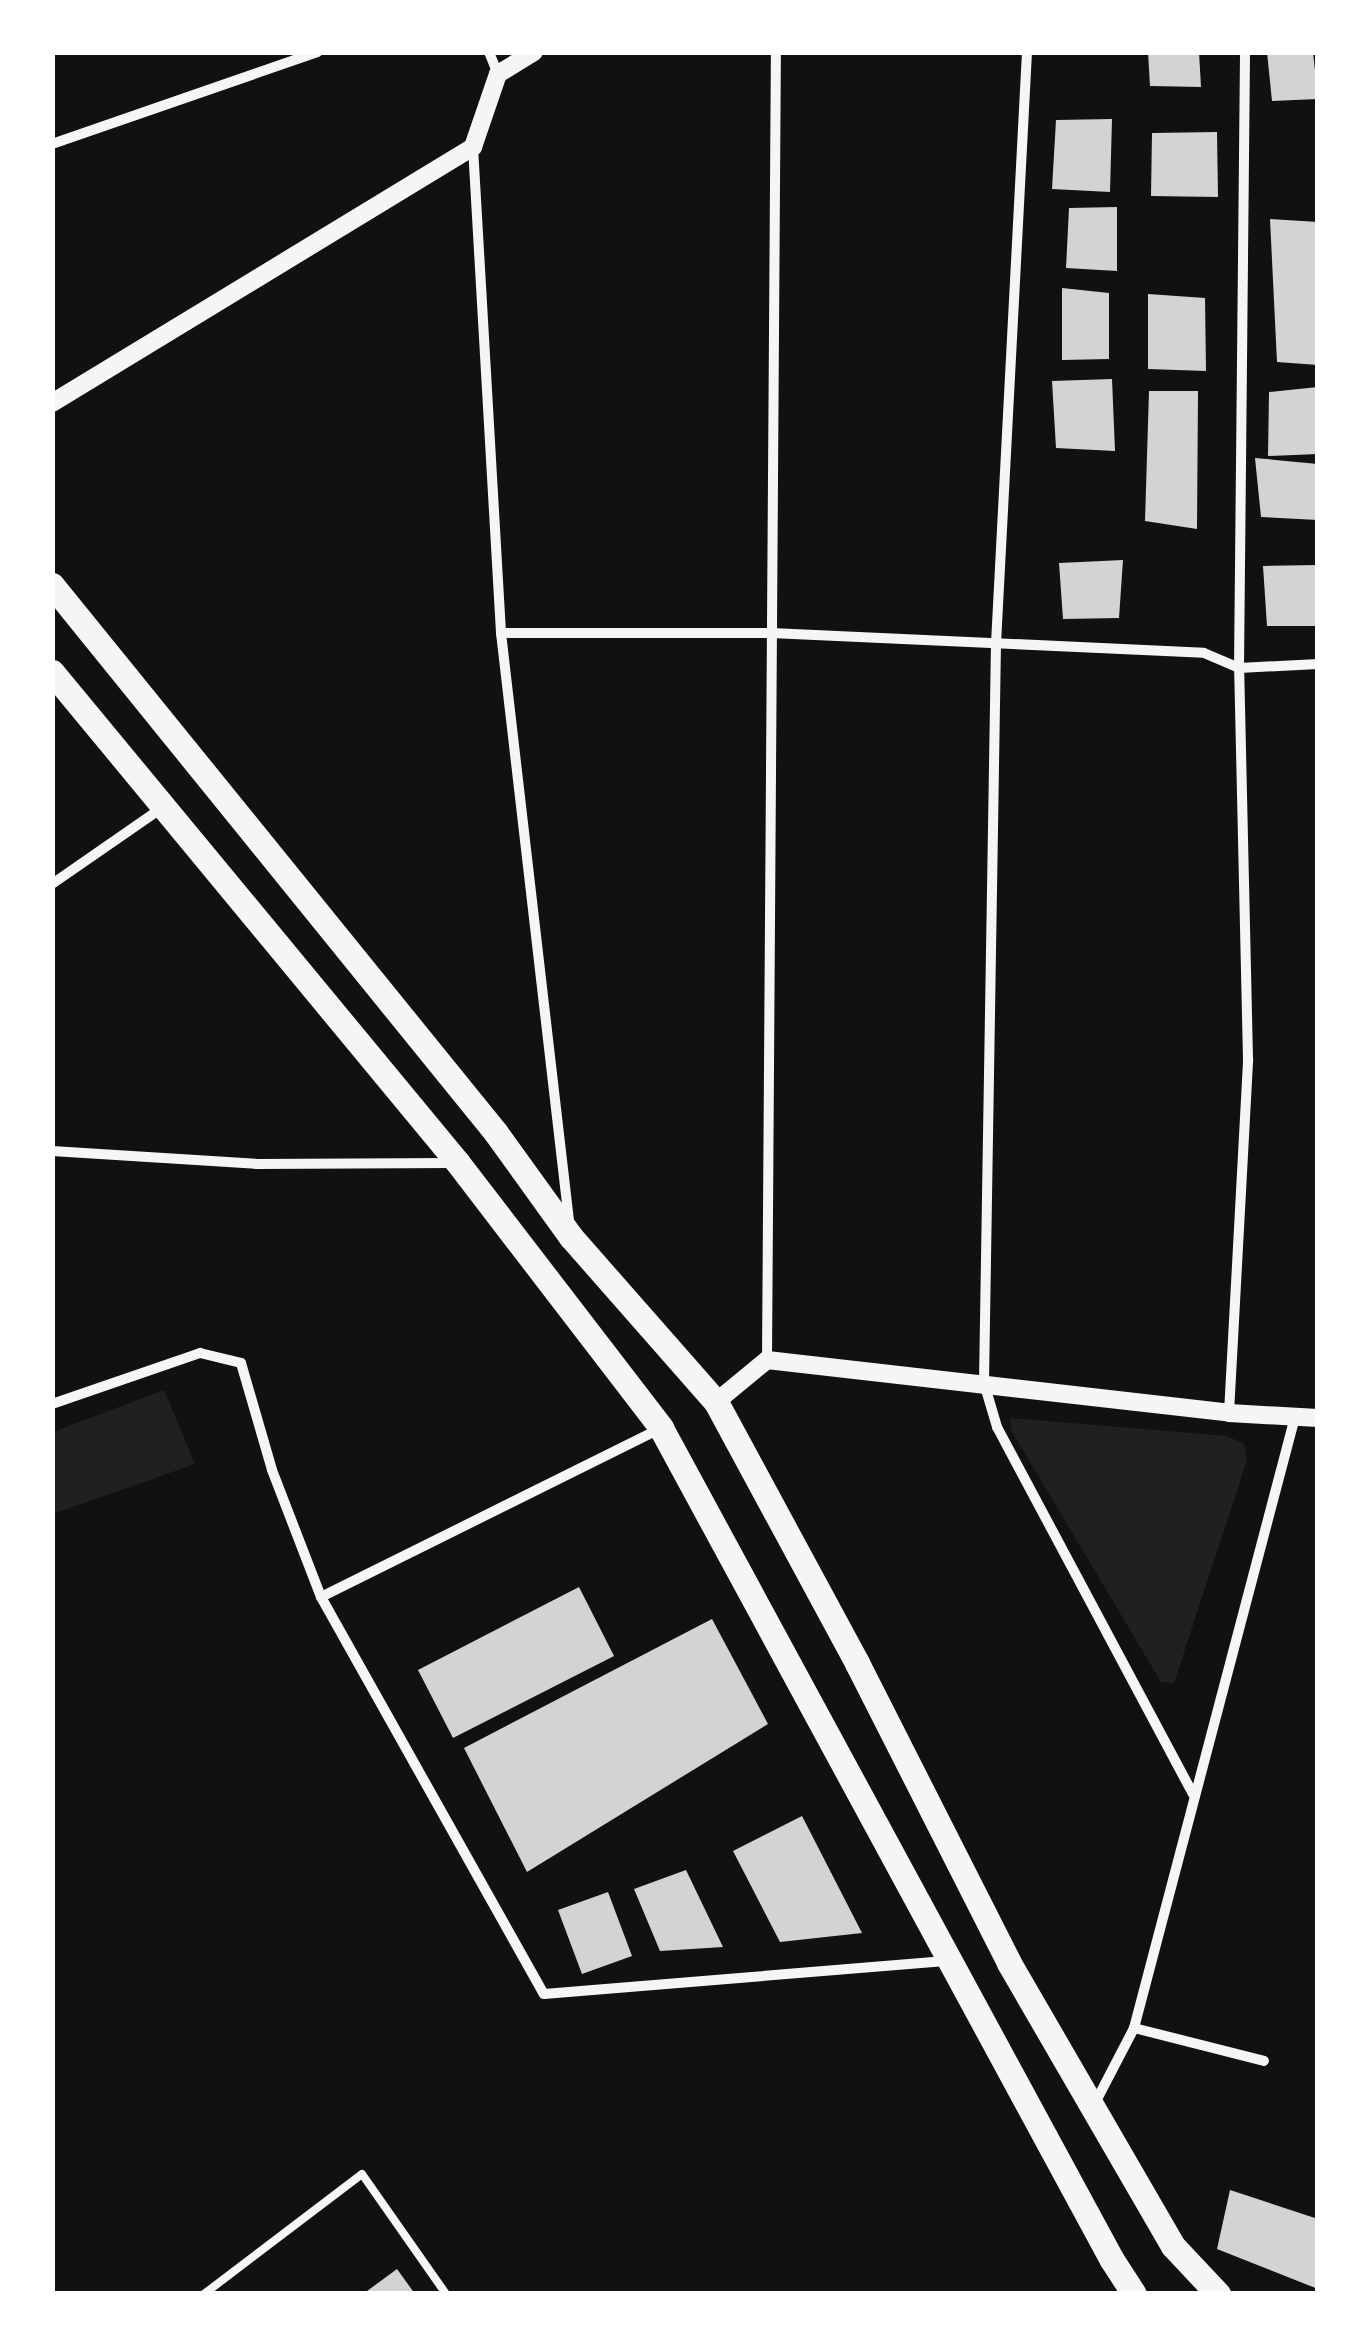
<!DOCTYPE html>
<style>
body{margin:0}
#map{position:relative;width:1370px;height:2346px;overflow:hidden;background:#111;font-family:Manrope,sans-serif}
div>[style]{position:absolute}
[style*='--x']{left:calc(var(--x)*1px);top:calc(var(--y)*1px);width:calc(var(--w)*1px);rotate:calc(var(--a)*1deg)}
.green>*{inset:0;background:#202020}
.building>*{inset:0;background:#d3d3d3}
.service>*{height:8px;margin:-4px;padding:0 4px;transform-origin:4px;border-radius:4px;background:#f5f5f5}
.minor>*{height:10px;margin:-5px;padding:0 5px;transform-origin:5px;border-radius:5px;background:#f5f5f5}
.tertiary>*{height:18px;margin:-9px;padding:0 9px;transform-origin:9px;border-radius:9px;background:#f5f5f5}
.primary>*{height:25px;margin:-12.5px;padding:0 12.5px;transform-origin:12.5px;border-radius:12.5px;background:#f5f5f5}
span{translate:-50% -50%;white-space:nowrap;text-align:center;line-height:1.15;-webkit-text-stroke:10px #fff;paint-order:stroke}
.frame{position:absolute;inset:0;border:55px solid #fff;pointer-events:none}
</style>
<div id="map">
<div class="green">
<i style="clip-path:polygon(164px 1390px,195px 1464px,53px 1514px,53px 1432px)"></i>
<i style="clip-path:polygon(1010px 1418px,1227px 1436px,1244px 1444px,1247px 1460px,1174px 1683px,1161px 1682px,1011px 1430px)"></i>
</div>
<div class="building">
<i style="clip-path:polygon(1148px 52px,1199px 52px,1201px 87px,1150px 86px)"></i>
<i style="clip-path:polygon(1267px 52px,1313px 52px,1318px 99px,1272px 101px)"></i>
<i style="clip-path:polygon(1112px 119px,1110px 192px,1052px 189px,1056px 120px)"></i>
<i style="clip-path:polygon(1217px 132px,1218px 197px,1151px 196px,1152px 133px)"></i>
<i style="clip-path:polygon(1117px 207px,1117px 271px,1066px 268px,1069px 208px)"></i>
<i style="clip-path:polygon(1270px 219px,1318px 222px,1318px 365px,1277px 362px)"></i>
<i style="clip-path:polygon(1062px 288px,1109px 293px,1109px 359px,1062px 360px)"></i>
<i style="clip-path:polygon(1148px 294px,1205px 298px,1206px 371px,1148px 369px)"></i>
<i style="clip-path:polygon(1112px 379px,1115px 451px,1056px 448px,1052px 381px)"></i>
<i style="clip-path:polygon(1318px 387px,1318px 454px,1268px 456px,1269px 392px)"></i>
<i style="clip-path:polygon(1149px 391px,1198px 391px,1197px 529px,1145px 521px)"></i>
<i style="clip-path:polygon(1255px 458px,1318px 464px,1318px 520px,1261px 517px)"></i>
<i style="clip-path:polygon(1123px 560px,1119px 618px,1063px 619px,1059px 563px)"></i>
<i style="clip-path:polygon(1318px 565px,1318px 626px,1267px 626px,1263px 566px)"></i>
<i style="clip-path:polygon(579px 1587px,614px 1656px,453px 1738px,418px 1670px)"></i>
<i style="clip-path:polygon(712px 1619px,768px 1724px,527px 1872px,464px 1748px)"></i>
<i style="clip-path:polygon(802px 1816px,862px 1933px,780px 1942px,733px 1851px)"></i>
<i style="clip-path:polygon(686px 1870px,723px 1947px,660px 1951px,634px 1889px)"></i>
<i style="clip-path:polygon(608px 1892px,632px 1956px,582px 1974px,558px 1910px)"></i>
<i style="clip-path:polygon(1230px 2190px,1318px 2219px,1318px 2289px,1217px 2249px)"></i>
<i style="clip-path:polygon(397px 2269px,415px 2294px,363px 2294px)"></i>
</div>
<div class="service">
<i style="--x:204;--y:2294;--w:198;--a:-37.2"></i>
<i style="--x:362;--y:2174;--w:146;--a:55"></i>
</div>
<div class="minor">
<i style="--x:489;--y:52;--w:24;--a:68"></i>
<i style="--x:1027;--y:52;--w:592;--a:93"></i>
<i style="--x:996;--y:643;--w:740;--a:90.93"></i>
<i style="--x:984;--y:1383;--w:46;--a:73.5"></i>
<i style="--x:997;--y:1427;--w:416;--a:61.9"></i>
<i style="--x:52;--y:144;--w:281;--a:-19.1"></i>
<i style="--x:473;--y:147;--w:487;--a:86.7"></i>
<i style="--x:501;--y:633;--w:592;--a:83.4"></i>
<i style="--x:501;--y:633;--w:270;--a:0"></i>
<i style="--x:771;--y:633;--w:433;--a:2.6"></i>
<i style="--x:1204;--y:653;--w:38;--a:23"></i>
<i style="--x:1239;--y:668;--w:79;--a:-2.9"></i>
<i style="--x:52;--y:884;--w:135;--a:-34.7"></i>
<i style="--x:52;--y:1151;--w:204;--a:3.6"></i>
<i style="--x:256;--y:1164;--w:196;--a:-0.3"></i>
<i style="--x:767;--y:1360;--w:1308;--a:-89.61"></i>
<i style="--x:52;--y:1404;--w:157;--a:-19"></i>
<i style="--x:200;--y:1353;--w:42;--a:13.7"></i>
<i style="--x:241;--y:1363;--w:111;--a:73.8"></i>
<i style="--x:272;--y:1470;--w:136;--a:68.9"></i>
<i style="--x:321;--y:1597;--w:455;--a:60.7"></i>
<i style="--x:544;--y:1994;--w:406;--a:-4.7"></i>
<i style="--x:1229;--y:1413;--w:355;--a:-86.9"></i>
<i style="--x:1248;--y:1059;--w:391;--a:-91.3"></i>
<i style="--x:1239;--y:668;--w:616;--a:-89.44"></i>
<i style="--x:321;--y:1597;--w:380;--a:-26.4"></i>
<i style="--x:1134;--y:2028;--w:134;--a:14.2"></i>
<i style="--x:1094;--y:2105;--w:87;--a:-62.5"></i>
<i style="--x:1134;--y:2028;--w:632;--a:-75.24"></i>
</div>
<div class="tertiary">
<i style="--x:52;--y:403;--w:493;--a:-31.3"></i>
<i style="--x:473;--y:147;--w:77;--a:-71.1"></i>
<i style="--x:498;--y:74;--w:42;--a:-31.4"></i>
<i style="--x:716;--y:1402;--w:66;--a:-39.5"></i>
<i style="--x:767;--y:1360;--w:465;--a:6.5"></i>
<i style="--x:1229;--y:1413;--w:89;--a:3.2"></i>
</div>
<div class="primary">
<i style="--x:52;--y:585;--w:705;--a:50.98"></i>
<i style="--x:496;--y:1133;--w:128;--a:54.2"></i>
<i style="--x:571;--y:1237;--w:220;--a:48.7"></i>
<i style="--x:716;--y:1402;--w:297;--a:61.6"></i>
<i style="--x:857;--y:1663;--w:336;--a:63.1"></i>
<i style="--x:1009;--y:1963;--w:327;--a:59.9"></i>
<i style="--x:1173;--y:2246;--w:66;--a:46.8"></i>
<i style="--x:52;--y:672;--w:637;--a:50.41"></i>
<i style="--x:458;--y:1163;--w:334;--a:52.5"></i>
<i style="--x:661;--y:1428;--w:946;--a:61.54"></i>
<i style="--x:1112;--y:2260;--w:40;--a:57.1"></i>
</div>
<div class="frame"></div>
</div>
